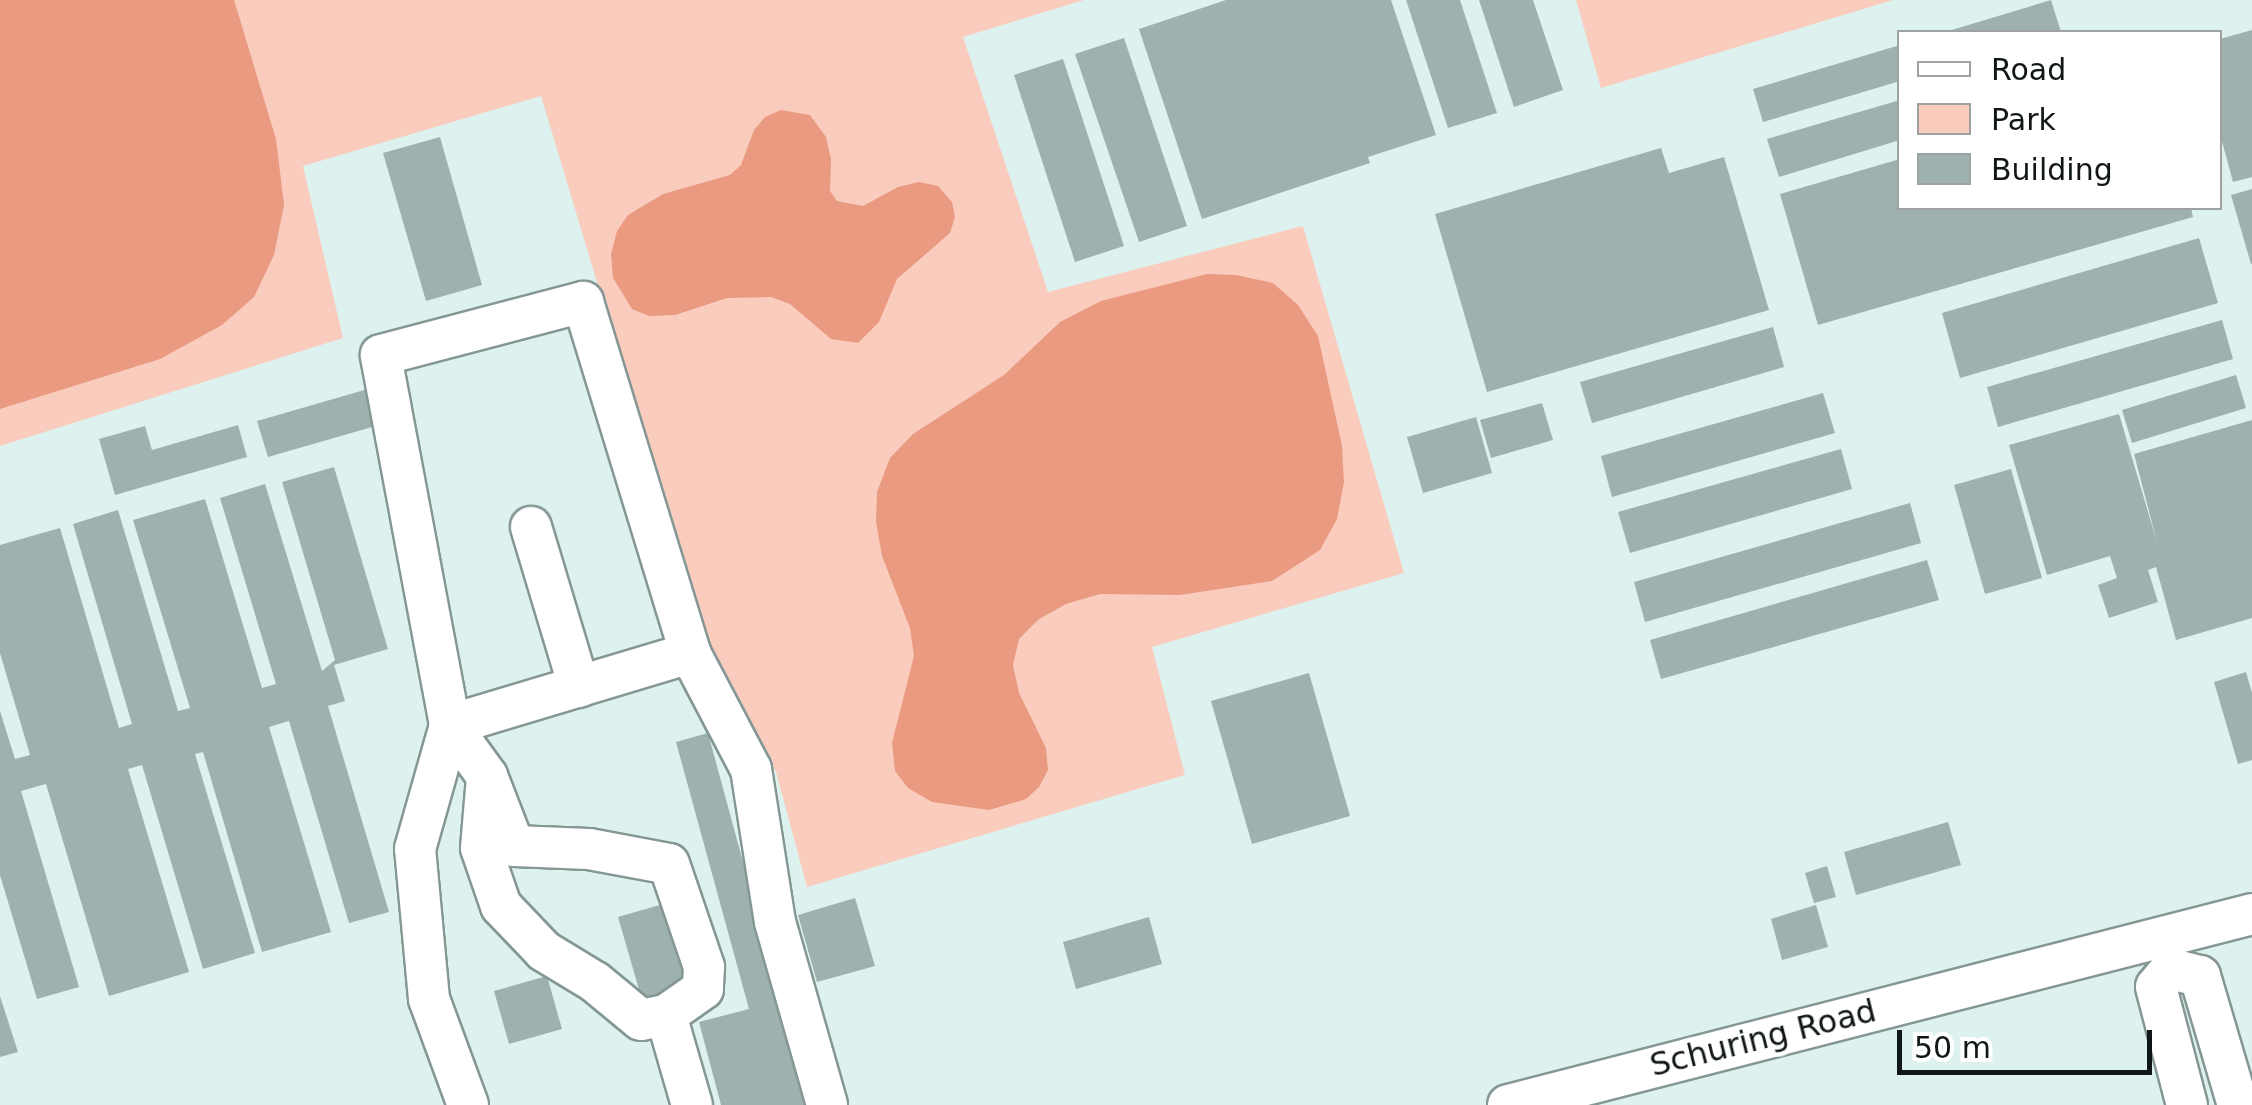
<!DOCTYPE html>
<style>
body{margin:0}
#map{position:relative;width:2252px;height:1105px;overflow:hidden;background:#ddf2ee;font-family:"DejaVu Sans",sans-serif}
div>[style]{position:absolute}
[style*='--x']{left:calc(var(--x)*1px);top:calc(var(--y)*1px);width:calc(var(--w)*1px);rotate:calc(var(--a)*1deg)}
.green>*{inset:0;background:#faccbd}
.forest>*{inset:0;background:#e99a80}
.building>*{inset:0;background:#9eb1ae}
.roads{filter:drop-shadow(2px 0 #849795) drop-shadow(-2px 0 #849795) drop-shadow(0 2px #849795) drop-shadow(0 -2px #849795)}
.minor>*{height:40px;margin:-20px;padding:0 20px;transform-origin:20px;border-radius:20px;background:#fff}
span{translate:-50% -50%;white-space:nowrap;text-align:center;line-height:1.15;-webkit-text-stroke:9px #fff;paint-order:stroke}
.street-label{font-size:32px;color:#101716}
.legend{position:absolute;left:1897px;top:30px;width:325px;height:180px;box-sizing:border-box;background:#fff;border:2px solid #9fa2a2;margin:0;padding:12px 18px;list-style:none;font-size:30px;color:#101716}
.legend li{display:flex;align-items:center;gap:20px;height:50px}
.legend b{width:50px;border:2px solid #9fa2a2}
.scale{position:absolute;left:1897px;top:1030px;width:255px;height:45px;box-sizing:border-box;border:5px solid #101716;border-top:0;padding-left:12px;font-size:30px;line-height:35px;white-space:nowrap;color:#101716;-webkit-text-stroke:8px #fff;paint-order:stroke}
</style>
<div id="map">
<div class="green">
<i style="clip-path:polygon(0 0,1084px 0,963px 37px,1048px 292px,1303px 226px,1404px 573px,1152px 647px,1185px 775px,807px 887px,776px 772px,707px 648px,541px 96px,303px 166px,343px 338px,0 446px)"></i>
<i style="clip-path:polygon(1576px 0,1893px 0,1601px 88px)"></i>
</div>
<div class="forest">
<i style="clip-path:polygon(0 0,234px 0,276px 139px,284px 205px,274px 255px,254px 297px,222px 325px,160px 359px,0 409px)"></i>
<i style="clip-path:polygon(781px 110px,810px 115px,826px 137px,831px 159px,830px 191px,837px 201px,863px 206px,898px 187px,919px 182px,938px 186px,952px 202px,955px 217px,950px 233px,897px 279px,879px 322px,858px 343px,831px 339px,790px 304px,771px 297px,727px 298px,675px 315px,649px 316px,632px 309px,613px 278px,611px 254px,617px 231px,628px 215px,663px 194px,730px 175px,741px 165px,754px 130px,765px 117px)"></i>
<i style="clip-path:polygon(1207px 274px,1236px 275px,1273px 283px,1298px 305px,1318px 336px,1342px 446px,1344px 482px,1337px 519px,1320px 550px,1272px 581px,1180px 595px,1100px 594px,1066px 604px,1039px 619px,1019px 639px,1013px 665px,1019px 693px,1046px 748px,1048px 770px,1039px 787px,1026px 799px,989px 810px,932px 802px,908px 788px,895px 771px,892px 743px,914px 656px,910px 628px,882px 556px,876px 522px,877px 492px,890px 458px,913px 434px,1004px 375px,1060px 322px,1101px 301px)"></i>
</div>
<div class="building">
<i style="clip-path:polygon(1226px 0,1391px 0,1436px 135px,1368px 157px,1370px 163px,1202px 219px,1139px 29px)"></i>
<i style="clip-path:polygon(1406px 0,1460px 0,1497px 113px,1448px 128px)"></i>
<i style="clip-path:polygon(1479px 0,1533px 0,1563px 90px,1514px 107px)"></i>
<i style="clip-path:polygon(2051px 0,2061px 32px,1945px 32px)"></i>
<i style="clip-path:polygon(2252px 30px,2252px 177px,2233px 182px,2220px 134px,2220px 39px)"></i>
<i style="clip-path:polygon(1124px 38px,1187px 226px,1139px 242px,1075px 54px)"></i>
<i style="clip-path:polygon(1900px 45px,1900px 81px,1763px 122px,1753px 89px)"></i>
<i style="clip-path:polygon(1063px 59px,1124px 246px,1075px 262px,1014px 75px)"></i>
<i style="clip-path:polygon(1900px 100px,1900px 140px,1779px 177px,1767px 139px)"></i>
<i style="clip-path:polygon(440px 137px,482px 285px,426px 301px,383px 153px)"></i>
<i style="clip-path:polygon(1661px 148px,1669px 173px,1724px 157px,1769px 310px,1487px 392px,1435px 214px)"></i>
<i style="clip-path:polygon(1900px 159px,1900px 208px,2191px 208px,2193px 217px,1818px 325px,1780px 194px)"></i>
<i style="clip-path:polygon(2252px 189px,2252px 264px,2251px 264px,2231px 195px)"></i>
<i style="clip-path:polygon(2199px 238px,2218px 303px,1960px 378px,1942px 313px)"></i>
<i style="clip-path:polygon(2222px 320px,2233px 359px,1998px 427px,1987px 387px)"></i>
<i style="clip-path:polygon(1773px 327px,1784px 367px,1592px 423px,1580px 382px)"></i>
<i style="clip-path:polygon(2236px 375px,2246px 408px,2132px 443px,2122px 410px)"></i>
<i style="clip-path:polygon(368px 389px,379px 425px,268px 457px,257px 421px)"></i>
<i style="clip-path:polygon(1823px 393px,1835px 433px,1612px 497px,1601px 456px)"></i>
<i style="clip-path:polygon(1542px 403px,1553px 440px,1491px 458px,1480px 420px)"></i>
<i style="clip-path:polygon(2119px 414px,2157px 542px,2134px 454px,2252px 420px,2252px 618px,2176px 640px,2156px 567px,2148px 570px,2158px 602px,2109px 618px,2098px 585px,2117px 578px,2110px 556px,2047px 575px,2009px 445px)"></i>
<i style="clip-path:polygon(1476px 417px,1492px 473px,1423px 493px,1407px 437px)"></i>
<i style="clip-path:polygon(238px 425px,247px 457px,115px 495px,99px 439px,145px 426px,152px 450px)"></i>
<i style="clip-path:polygon(1841px 449px,1852px 489px,1630px 553px,1618px 512px)"></i>
<i style="clip-path:polygon(334px 467px,388px 649px,334px 665px,345px 701px,328px 706px,389px 912px,349px 923px,289px 721px,269px 727px,331px 932px,262px 952px,203px 752px,195px 754px,255px 953px,203px 969px,142px 765px,128px 769px,189px 972px,109px 996px,46px 784px,21px 791px,79px 987px,37px 999px,0 875px,0 711px,15px 759px,30px 755px,0 653px,0 545px,60px 528px,119px 728px,132px 724px,73px 524px,118px 510px,178px 711px,190px 708px,133px 520px,205px 499px,262px 688px,276px 684px,220px 498px,265px 484px,322px 671px,335px 660px,282px 482px)"></i>
<i style="clip-path:polygon(2011px 469px,2042px 578px,1985px 594px,1954px 485px)"></i>
<i style="clip-path:polygon(1910px 503px,1921px 543px,1645px 622px,1634px 582px)"></i>
<i style="clip-path:polygon(1927px 560px,1939px 600px,1661px 679px,1650px 640px)"></i>
<i style="clip-path:polygon(2246px 672px,2252px 693px,2252px 760px,2238px 764px,2214px 682px)"></i>
<i style="clip-path:polygon(1309px 673px,1350px 816px,1252px 844px,1211px 701px)"></i>
<i style="clip-path:polygon(708px 733px,809px 1105px,721px 1105px,699px 1022px,749px 1009px,676px 742px)"></i>
<i style="clip-path:polygon(1948px 822px,1961px 865px,1856px 895px,1844px 852px)"></i>
<i style="clip-path:polygon(1827px 866px,1836px 897px,1814px 903px,1805px 873px)"></i>
<i style="clip-path:polygon(855px 898px,875px 966px,817px 982px,798px 915px)"></i>
<i style="clip-path:polygon(670px 902px,694px 985px,642px 1000px,618px 917px)"></i>
<i style="clip-path:polygon(1816px 905px,1828px 947px,1782px 960px,1771px 919px)"></i>
<i style="clip-path:polygon(1149px 917px,1162px 964px,1076px 989px,1063px 942px)"></i>
<i style="clip-path:polygon(547px 976px,562px 1029px,509px 1044px,494px 991px)"></i>
<i style="clip-path:polygon(0 996px,18px 1052px,0 1057px)"></i>
</div>
<div class="roads">
<div class="minor">
<i style="--x:531;--y:527;--w:167;--a:73.3"></i>
<i style="--x:487;--y:776;--w:75;--a:68.9"></i>
<i style="--x:514;--y:846;--w:75;--a:2.3"></i>
<i style="--x:589;--y:849;--w:81;--a:10.6"></i>
<i style="--x:669;--y:864;--w:109;--a:71.2"></i>
<i style="--x:704;--y:967;--w:22;--a:93"></i>
<i style="--x:703;--y:989;--w:45;--a:144.9"></i>
<i style="--x:666;--y:1015;--w:25;--a:169"></i>
<i style="--x:641;--y:1020;--w:60;--a:-140.4"></i>
<i style="--x:595;--y:982;--w:60;--a:-148.7"></i>
<i style="--x:544;--y:951;--w:62;--a:-133.7"></i>
<i style="--x:501;--y:906;--w:61;--a:-109"></i>
<i style="--x:481;--y:848;--w:72;--a:-85.2"></i>
<i style="--x:487;--y:776;--w:63;--a:-126"></i>
<i style="--x:450;--y:725;--w:376;--a:-100.6"></i>
<i style="--x:381;--y:355;--w:209;--a:-14.7"></i>
<i style="--x:583;--y:302;--w:367;--a:73"></i>
<i style="--x:2171;--y:969;--w:30;--a:14"></i>
<i style="--x:2200;--y:976;--w:134;--a:73.6"></i>
<i style="--x:2171;--y:969;--w:23;--a:130"></i>
<i style="--x:2156;--y:987;--w:122;--a:75.3"></i>
<i style="--x:666;--y:1015;--w:94;--a:73.9"></i>
<i style="--x:468;--y:1105;--w:113;--a:-110.2"></i>
<i style="--x:429;--y:999;--w:151;--a:-95.3"></i>
<i style="--x:415;--y:849;--w:129;--a:-74.2"></i>
<i style="--x:450;--y:725;--w:251;--a:-16.7"></i>
<i style="--x:690;--y:653;--w:131;--a:62.3"></i>
<i style="--x:751;--y:769;--w:155;--a:81.1"></i>
<i style="--x:775;--y:922;--w:190;--a:74.1"></i>
<i style="--x:1508;--y:1105;--w:768;--a:-14.4"></i>
</div>
</div>
<div class="street-label">
<span style="left:1763px;top:1038px;rotate:-14deg">Schuring Road</span>
</div>
<ul class="legend">
<li><b style="height:12px;background:#fff"></b>Road</li>
<li><b style="height:28px;background:#faccbd"></b>Park</li>
<li><b style="height:28px;background:#9eb1ae"></b>Building</li>
</ul>
<div class="scale">50 m</div>
</div>
